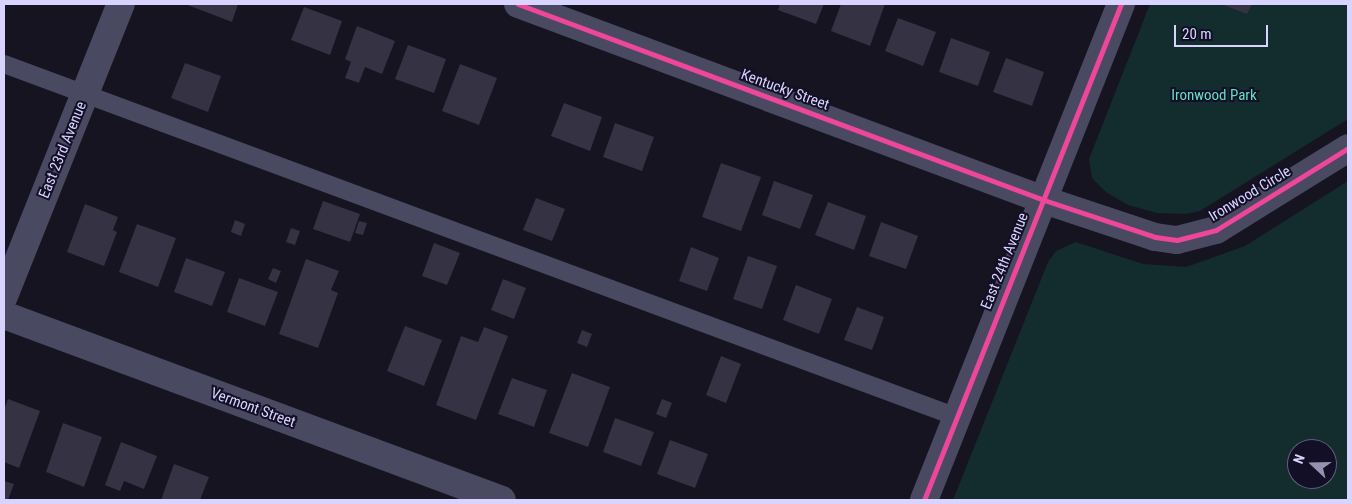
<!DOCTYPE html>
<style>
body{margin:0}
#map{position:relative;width:1352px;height:504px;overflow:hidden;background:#161421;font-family:"Roboto Condensed",sans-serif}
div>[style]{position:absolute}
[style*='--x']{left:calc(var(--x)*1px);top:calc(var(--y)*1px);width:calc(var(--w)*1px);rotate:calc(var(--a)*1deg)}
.green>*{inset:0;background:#132c2d}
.building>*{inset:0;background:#343243}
.lane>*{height:18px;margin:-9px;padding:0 9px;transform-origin:9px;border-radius:9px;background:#4a4962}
.street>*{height:28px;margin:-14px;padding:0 14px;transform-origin:14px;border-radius:14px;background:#4a4962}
.cycleway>*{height:5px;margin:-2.5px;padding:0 2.5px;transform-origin:2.5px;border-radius:2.5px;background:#ed469a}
span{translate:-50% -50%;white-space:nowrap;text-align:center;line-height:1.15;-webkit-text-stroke:4px #130f26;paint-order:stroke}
.street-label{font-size:15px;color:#d9d4ff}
.park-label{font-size:15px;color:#5fe0c0}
.frame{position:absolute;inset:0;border:5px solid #d9d4ff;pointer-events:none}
.north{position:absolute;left:1287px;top:439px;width:50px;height:50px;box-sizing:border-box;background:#130f26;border:1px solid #625e7d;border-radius:50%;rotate:291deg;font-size:14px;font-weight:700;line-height:20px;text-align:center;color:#d9d4ff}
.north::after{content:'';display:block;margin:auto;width:18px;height:22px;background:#9591b1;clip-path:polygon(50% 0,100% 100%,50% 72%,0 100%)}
.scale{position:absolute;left:1174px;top:25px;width:94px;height:22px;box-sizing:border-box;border:2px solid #d9d4ff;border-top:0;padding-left:6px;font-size:15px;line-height:18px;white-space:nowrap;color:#d9d4ff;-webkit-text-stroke:4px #130f26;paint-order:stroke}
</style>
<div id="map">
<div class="green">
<i style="clip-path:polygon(1150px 4px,1348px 4px,1348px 119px,1200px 211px,1185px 214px,1157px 213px,1128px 205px,1106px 192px,1092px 178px,1089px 159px)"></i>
<i style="clip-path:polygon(evenodd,1348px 181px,1348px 500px,953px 500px,1048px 262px,1056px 251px,1076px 242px,1143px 264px,1186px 267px,1245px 246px,1348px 181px,1297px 449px,1327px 449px,1327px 479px,1297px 479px,1297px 449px)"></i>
</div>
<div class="building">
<i style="clip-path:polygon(185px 4px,238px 4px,232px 22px)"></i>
<i style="clip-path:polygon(780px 4px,824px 4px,816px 24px,778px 10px)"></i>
<i style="clip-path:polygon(841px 4px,885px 4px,870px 46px,831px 31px)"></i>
<i style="clip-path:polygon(1221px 4px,1252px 4px,1247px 14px)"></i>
<i style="clip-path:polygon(304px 7px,342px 21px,330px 55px,291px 40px)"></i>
<i style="clip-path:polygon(898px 18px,936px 32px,923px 66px,885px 51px)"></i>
<i style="clip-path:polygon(357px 26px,395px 41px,382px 74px,365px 67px,359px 83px,345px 78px,351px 62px,345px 59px)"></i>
<i style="clip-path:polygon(951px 38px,990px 52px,978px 86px,939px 72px)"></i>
<i style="clip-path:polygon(408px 45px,446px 59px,434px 93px,395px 79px)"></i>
<i style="clip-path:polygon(1006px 58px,1044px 72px,1032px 106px,993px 92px)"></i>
<i style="clip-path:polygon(185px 63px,221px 76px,208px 112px,171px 98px)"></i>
<i style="clip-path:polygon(460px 64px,497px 78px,479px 125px,442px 111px)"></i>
<i style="clip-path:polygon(564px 103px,602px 117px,590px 151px,551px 136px)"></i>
<i style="clip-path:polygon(615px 123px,654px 137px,642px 171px,603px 157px)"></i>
<i style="clip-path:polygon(721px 163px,761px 177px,741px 231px,702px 217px)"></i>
<i style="clip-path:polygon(774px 181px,813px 195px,800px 229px,762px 215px)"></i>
<i style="clip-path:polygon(536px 198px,565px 209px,552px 241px,523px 230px)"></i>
<i style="clip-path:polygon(323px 201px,360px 214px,350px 242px,313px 229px)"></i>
<i style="clip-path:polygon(828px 202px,866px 216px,854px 250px,815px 235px)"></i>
<i style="clip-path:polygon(85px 204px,118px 217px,113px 230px,117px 232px,104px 266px,67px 252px)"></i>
<i style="clip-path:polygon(235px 220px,245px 224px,241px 236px,231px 232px)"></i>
<i style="clip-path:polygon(359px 221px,367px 223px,363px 235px,355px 233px)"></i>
<i style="clip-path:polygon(881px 222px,918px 236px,906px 269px,869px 256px)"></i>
<i style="clip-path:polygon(137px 224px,176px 238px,158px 287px,119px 272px)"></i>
<i style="clip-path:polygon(291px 228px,300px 231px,295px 245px,286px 242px)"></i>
<i style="clip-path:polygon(434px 243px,460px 253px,447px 285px,422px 276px)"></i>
<i style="clip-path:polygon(691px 247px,719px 258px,707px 291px,679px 281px)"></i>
<i style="clip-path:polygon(748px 256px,777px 266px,762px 309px,733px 299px)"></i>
<i style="clip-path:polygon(186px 258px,225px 272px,212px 306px,174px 292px)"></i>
<i style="clip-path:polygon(306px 259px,339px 271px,331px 290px,338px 293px,318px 348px,279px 334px)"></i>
<i style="clip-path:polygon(273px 268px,281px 271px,276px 283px,268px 279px)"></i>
<i style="clip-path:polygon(239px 278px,278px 292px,265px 326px,227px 312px)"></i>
<i style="clip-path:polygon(503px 279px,526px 288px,514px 319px,491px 310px)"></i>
<i style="clip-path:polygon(796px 285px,832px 299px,819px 334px,783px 320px)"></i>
<i style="clip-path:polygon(857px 307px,884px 317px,872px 350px,844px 340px)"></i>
<i style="clip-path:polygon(405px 326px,442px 340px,424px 386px,387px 371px)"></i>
<i style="clip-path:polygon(484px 327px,508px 336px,476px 420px,436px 405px,461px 336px,478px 342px)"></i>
<i style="clip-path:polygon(582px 330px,592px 334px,587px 347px,577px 343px)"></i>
<i style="clip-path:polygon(721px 356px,741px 364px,726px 403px,706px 395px)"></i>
<i style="clip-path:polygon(572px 373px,610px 387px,588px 447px,549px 433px)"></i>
<i style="clip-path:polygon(512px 378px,547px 390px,534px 427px,498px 414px)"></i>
<i style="clip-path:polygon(8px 399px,40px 411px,19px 468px,4px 462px,4px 410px)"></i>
<i style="clip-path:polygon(662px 399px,672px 403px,666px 418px,656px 414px)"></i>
<i style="clip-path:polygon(615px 418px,654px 432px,641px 466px,603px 452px)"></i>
<i style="clip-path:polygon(63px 423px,102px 437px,84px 487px,46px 472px)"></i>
<i style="clip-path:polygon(670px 440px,708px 454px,695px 488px,657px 474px)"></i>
<i style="clip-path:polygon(121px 442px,157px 456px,144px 489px,124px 481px,120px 491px,105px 485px)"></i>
<i style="clip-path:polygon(174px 464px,209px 477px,200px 500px,161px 500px)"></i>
<i style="clip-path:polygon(4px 481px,14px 484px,8px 500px,4px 500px)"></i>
</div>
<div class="lane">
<i style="--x:4;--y:64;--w:1016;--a:20.33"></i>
</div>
<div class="street">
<i style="--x:518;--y:4;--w:561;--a:20.44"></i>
<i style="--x:1044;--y:200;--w:117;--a:18.4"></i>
<i style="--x:1155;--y:237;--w:22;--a:8"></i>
<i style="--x:1177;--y:240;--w:40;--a:-14.4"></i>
<i style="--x:1216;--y:230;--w:155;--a:-31.8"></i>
<i style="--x:4;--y:296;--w:315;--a:-68.2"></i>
<i style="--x:4;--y:315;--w:531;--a:20.38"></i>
<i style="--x:924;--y:500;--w:534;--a:-68.34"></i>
</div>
<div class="cycleway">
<i style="--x:518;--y:4;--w:561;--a:20.44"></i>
<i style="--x:1044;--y:200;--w:117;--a:18.4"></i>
<i style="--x:1155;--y:237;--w:22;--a:8"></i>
<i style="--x:1177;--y:240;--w:40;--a:-14.4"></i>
<i style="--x:1216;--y:230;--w:155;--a:-31.8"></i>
<i style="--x:924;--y:500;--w:534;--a:-68.34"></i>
</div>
<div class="street-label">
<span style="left:785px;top:90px;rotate:20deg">Kentucky Street</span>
<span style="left:63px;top:150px;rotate:-68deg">East 23rd Avenue</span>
<span style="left:1250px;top:194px;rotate:-31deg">Ironwood Circle</span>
<span style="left:1005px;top:261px;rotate:-68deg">East 24th Avenue</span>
<span style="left:253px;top:408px;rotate:20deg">Vermont Street</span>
</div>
<div class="park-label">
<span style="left:1214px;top:96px">Ironwood Park</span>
</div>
<div class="frame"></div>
<div class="north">N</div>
<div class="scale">20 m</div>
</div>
